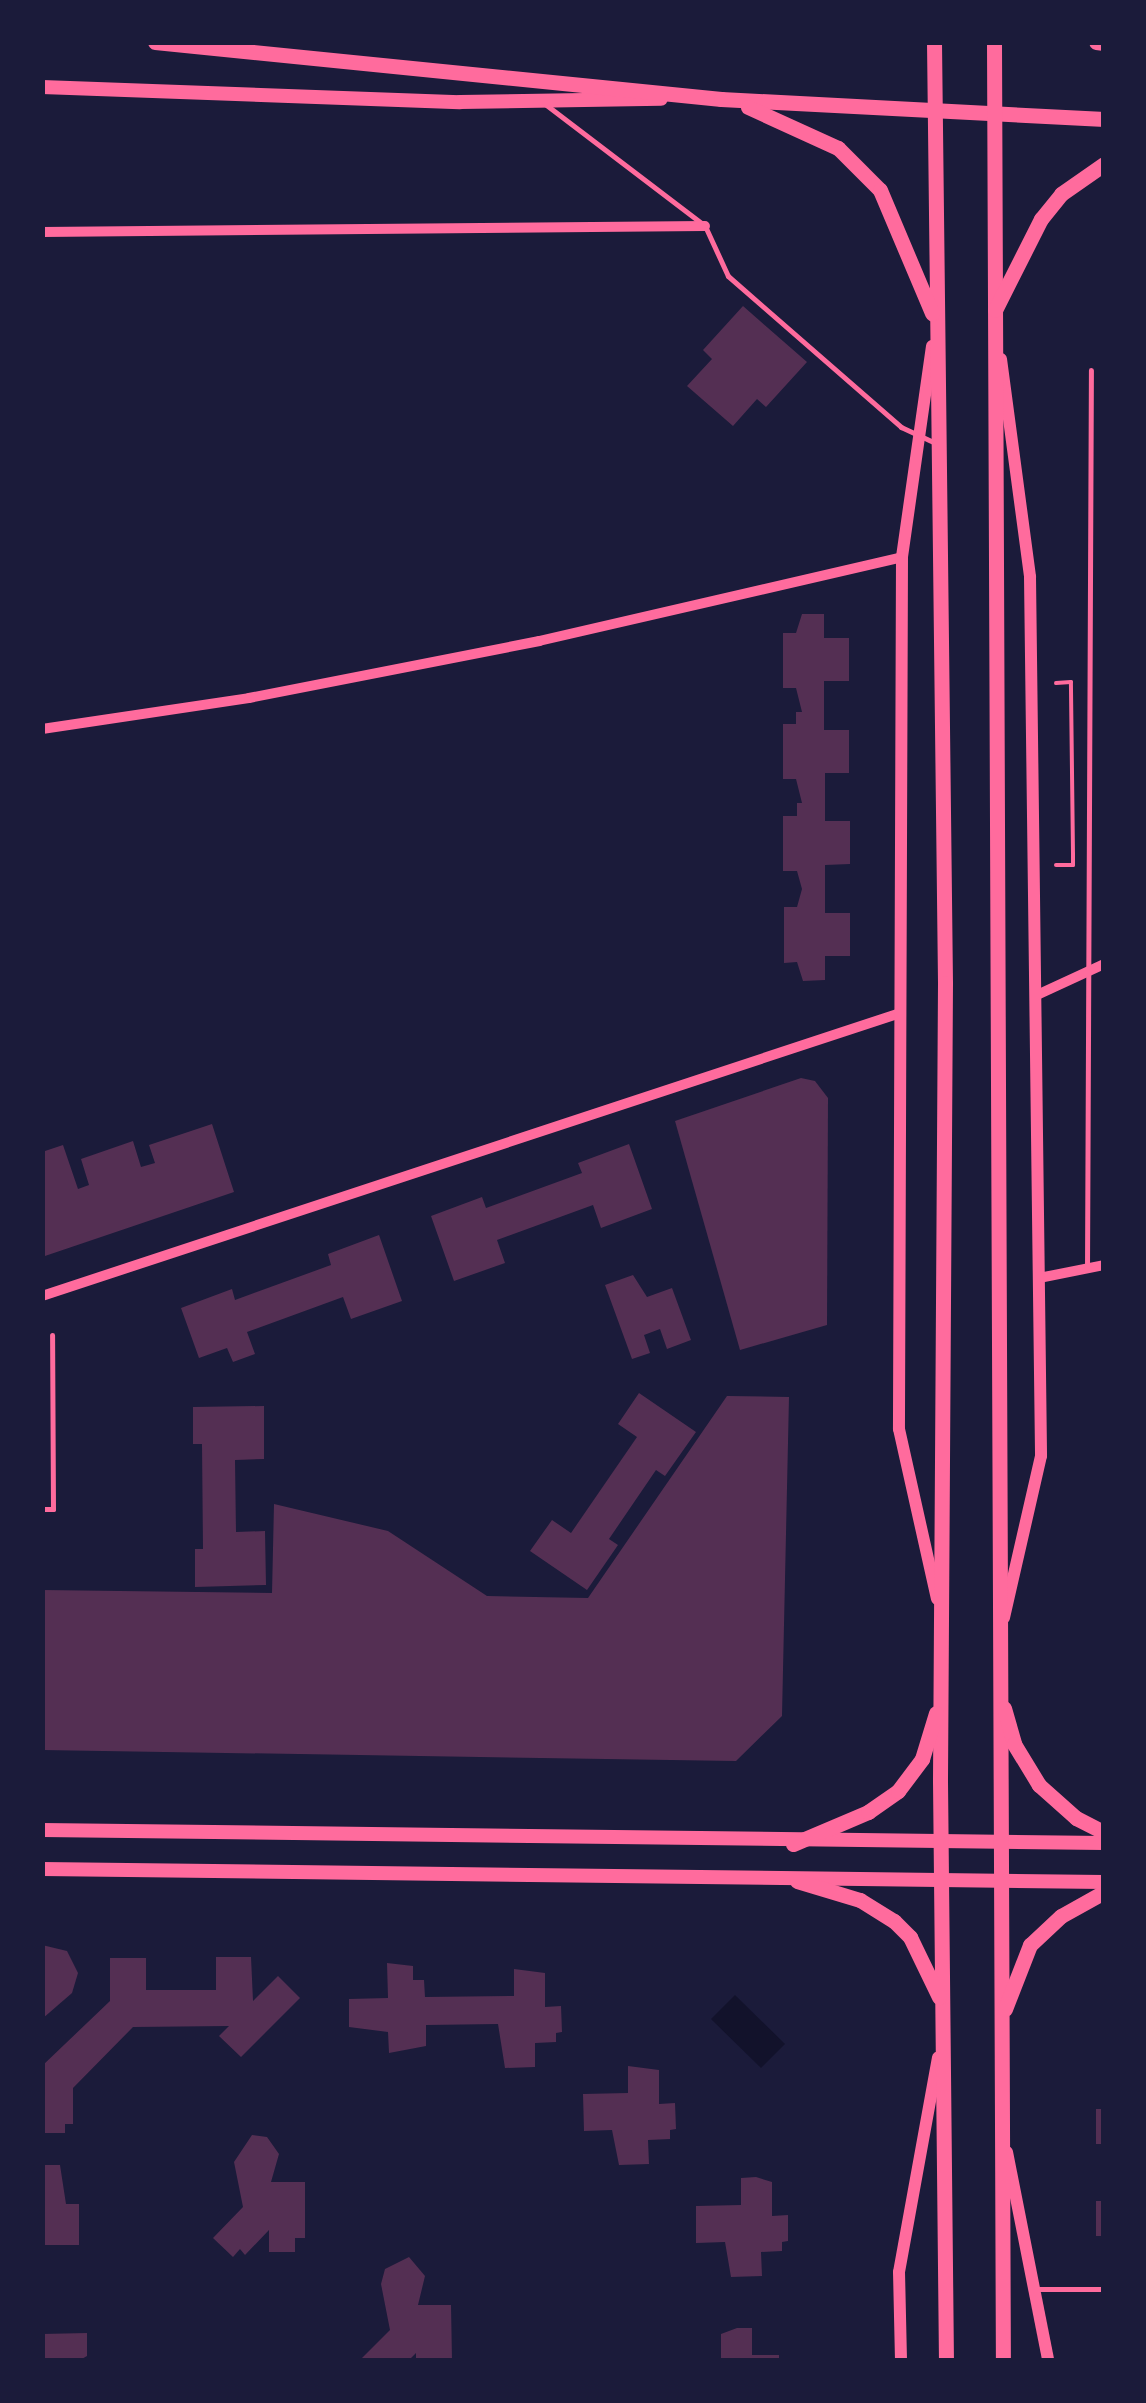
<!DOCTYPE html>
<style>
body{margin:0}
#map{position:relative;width:1146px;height:2403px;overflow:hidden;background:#1b1b3a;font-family:"Crimson Pro",serif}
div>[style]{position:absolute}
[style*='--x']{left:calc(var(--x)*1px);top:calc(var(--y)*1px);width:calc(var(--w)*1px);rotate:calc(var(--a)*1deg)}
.water>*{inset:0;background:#12122b}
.building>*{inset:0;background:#542f53}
.path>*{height:4px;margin:-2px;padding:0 2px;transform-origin:2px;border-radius:2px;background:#ff6b9d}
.service>*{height:5px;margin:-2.5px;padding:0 2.5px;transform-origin:2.5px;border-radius:2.5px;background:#ff6b9d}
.minor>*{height:10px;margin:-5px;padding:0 5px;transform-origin:5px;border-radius:5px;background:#ff6b9d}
.tertiary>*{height:12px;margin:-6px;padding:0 6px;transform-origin:6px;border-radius:6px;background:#ff6b9d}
.secondary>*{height:14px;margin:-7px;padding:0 7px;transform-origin:7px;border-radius:7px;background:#ff6b9d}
.primary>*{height:15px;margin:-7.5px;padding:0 7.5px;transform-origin:7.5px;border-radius:7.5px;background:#ff6b9d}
span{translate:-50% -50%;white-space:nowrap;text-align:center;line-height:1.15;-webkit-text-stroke:10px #1b1b3a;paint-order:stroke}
.frame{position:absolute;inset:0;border:45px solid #1b1b3a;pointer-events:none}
</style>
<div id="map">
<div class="water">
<i style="clip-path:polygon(735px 1995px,785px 2044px,761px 2068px,711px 2019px)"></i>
</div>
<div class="building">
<i style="clip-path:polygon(743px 306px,807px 362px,766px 407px,757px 399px,733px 426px,687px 386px,712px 359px,703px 350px)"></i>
<i style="clip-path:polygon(802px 614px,824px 614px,824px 638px,849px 638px,849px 681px,824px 681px,824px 730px,849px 730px,849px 773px,825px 773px,825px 821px,850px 821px,850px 864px,825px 865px,825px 913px,850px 913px,850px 956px,825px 956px,825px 980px,803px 981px,797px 962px,784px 963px,784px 907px,797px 907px,802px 889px,797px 871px,783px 871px,783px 816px,797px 816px,797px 803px,802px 803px,796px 779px,783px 779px,783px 724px,796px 724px,796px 712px,802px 712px,796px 688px,783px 688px,783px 633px,796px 633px)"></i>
<i style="clip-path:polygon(801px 1078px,815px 1081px,828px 1098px,827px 1325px,740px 1350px,675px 1121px)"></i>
<i style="clip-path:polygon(212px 1124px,234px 1192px,42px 1257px,42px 1152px,63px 1145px,78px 1189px,89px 1185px,81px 1159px,133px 1141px,141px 1167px,155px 1163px,149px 1145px)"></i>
<i style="clip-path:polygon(629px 1144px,652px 1209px,601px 1228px,593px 1205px,497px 1240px,505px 1263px,454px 1281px,431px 1216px,482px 1197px,486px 1208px,582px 1173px,578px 1163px)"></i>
<i style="clip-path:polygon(379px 1235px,402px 1301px,351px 1319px,343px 1297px,247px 1332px,255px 1354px,233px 1362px,227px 1348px,199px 1358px,181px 1308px,232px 1289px,235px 1300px,331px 1265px,328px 1254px)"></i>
<i style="clip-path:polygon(633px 1275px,647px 1297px,672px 1288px,691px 1340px,667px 1349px,660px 1329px,644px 1335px,650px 1353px,632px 1359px,605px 1285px)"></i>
<i style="clip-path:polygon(639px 1393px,696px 1432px,665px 1476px,656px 1470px,609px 1539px,618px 1545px,587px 1590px,530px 1551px,552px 1520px,571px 1533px,637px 1437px,618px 1424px)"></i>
<i style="clip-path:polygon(727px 1396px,789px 1397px,782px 1716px,736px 1761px,42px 1750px,42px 1590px,272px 1593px,274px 1504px,388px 1531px,487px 1596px,588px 1598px)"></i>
<i style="clip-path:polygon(264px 1406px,264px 1459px,235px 1460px,236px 1532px,265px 1531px,266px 1585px,195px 1587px,195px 1549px,203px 1549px,202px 1444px,193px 1444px,193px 1407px)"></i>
<i style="clip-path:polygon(42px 1945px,67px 1951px,78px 1973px,72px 1993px,42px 2019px)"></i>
<i style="clip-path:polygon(216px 1957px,251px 1957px,253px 2001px,278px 1976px,300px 1998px,241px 2057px,219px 2036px,229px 2026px,133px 2027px,73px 2088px,73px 2124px,65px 2124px,65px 2133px,42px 2133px,42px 2066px,110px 2001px,110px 1958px,146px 1958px,146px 1990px,216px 1990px)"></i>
<i style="clip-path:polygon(387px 1963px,413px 1966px,413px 1980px,424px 1980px,425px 1997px,514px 1996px,514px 1969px,545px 1973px,545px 2007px,561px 2006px,562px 2032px,556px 2033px,556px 2042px,535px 2043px,535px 2067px,505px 2068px,498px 2024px,426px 2025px,426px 2046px,389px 2053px,388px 2032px,349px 2027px,349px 1999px,388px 1998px)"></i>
<i style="clip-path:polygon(628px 2066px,659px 2070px,659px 2104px,675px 2103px,676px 2129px,670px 2130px,670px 2139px,648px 2140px,649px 2164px,619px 2165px,612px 2130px,584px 2131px,583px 2094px,628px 2093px)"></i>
<i style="clip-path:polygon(1096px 2109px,1104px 2109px,1104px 2144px,1096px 2144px)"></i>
<i style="clip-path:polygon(252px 2135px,267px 2137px,279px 2154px,271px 2182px,305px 2182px,305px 2238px,295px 2238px,295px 2252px,269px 2252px,269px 2230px,245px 2255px,240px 2249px,233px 2257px,213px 2238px,243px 2207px,234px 2162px)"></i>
<i style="clip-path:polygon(42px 2165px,60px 2165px,66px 2204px,79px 2204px,79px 2245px,42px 2245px)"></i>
<i style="clip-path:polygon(756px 2177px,772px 2182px,772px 2216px,788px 2215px,788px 2241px,782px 2242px,782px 2251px,761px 2252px,762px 2276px,731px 2277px,725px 2242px,696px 2243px,696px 2206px,741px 2205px,741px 2178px)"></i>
<i style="clip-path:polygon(1096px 2201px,1104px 2201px,1104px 2236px,1096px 2236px)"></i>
<i style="clip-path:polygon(409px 2257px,425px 2276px,418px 2305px,451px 2305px,452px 2360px,416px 2360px,416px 2353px,409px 2360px,360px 2360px,390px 2330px,381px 2284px,385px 2269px)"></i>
<i style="clip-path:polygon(737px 2328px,752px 2328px,752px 2355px,779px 2355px,779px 2360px,721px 2360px,721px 2334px)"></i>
<i style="clip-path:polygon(87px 2333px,87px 2356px,80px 2360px,42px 2360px,42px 2334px)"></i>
</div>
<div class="path">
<i style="--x:1056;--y:865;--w:17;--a:0"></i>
<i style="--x:1073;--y:865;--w:11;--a:-90"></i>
<i style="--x:1073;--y:854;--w:172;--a:-90.7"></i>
<i style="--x:1071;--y:682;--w:15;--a:176"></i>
</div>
<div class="service">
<i style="--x:545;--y:104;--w:201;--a:37.3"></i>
<i style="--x:705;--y:226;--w:55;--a:65.3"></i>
<i style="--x:728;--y:276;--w:230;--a:41.1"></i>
<i style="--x:901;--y:427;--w:38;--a:25"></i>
<i style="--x:1087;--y:1269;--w:899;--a:-89.75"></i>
<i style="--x:42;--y:1509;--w:11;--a:0"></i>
<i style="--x:53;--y:1509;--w:174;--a:-90.3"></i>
<i style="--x:1037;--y:2289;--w:67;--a:0"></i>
</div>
<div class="minor">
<i style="--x:42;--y:232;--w:663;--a:-0.52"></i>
<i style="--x:42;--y:729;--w:209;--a:-8.5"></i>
<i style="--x:249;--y:698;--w:296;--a:-11.1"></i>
<i style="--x:539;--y:641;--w:373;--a:-13"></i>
<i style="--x:1037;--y:995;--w:74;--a:-24.8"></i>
<i style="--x:1039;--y:1278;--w:66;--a:-11.3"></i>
<i style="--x:42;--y:1296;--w:903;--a:-18.25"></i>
</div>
<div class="tertiary">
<i style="--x:932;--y:346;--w:213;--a:98.1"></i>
<i style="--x:902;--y:557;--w:872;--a:90.2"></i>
<i style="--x:899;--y:1429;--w:174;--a:77.4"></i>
<i style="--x:1001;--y:359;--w:220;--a:82.4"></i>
<i style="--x:1030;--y:577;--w:879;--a:89.28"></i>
<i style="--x:1041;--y:1456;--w:166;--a:102.9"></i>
<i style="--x:1007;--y:2152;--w:212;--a:78.8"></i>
<i style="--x:901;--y:2360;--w:88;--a:-91.3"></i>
<i style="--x:899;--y:2272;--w:218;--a:-79.7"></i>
</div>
<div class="secondary">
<i style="--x:42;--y:87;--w:418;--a:2.1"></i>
<i style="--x:460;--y:102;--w:201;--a:-0.9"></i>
<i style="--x:42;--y:1830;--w:1062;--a:0.7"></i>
<i style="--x:42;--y:1869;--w:1062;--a:0.7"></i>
</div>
<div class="primary">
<i style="--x:155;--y:42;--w:569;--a:5.75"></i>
<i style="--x:721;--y:99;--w:384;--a:3"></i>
<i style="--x:934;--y:42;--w:941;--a:89.33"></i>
<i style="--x:945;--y:983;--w:798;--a:90.36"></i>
<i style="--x:940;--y:1781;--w:579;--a:89.41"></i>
<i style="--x:994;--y:42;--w:2318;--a:89.78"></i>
<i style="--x:1096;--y:42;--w:8;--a:7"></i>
<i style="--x:748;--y:107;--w:99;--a:24.5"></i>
<i style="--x:838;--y:148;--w:59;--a:45"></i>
<i style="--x:880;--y:190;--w:134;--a:67.1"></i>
<i style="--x:995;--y:310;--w:102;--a:-63.2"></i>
<i style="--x:1041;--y:219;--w:32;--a:-51"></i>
<i style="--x:1061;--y:194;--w:52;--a:-34.9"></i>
<i style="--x:1004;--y:1708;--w:37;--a:74"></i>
<i style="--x:1014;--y:1744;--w:48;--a:58.6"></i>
<i style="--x:1039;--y:1785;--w:50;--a:41.7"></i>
<i style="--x:1076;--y:1818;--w:31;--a:27"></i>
<i style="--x:793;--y:1844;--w:82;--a:-23.1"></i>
<i style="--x:868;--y:1812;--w:37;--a:-35"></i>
<i style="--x:898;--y:1791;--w:40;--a:-53"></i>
<i style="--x:922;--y:1759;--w:48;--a:-73.1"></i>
<i style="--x:797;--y:1881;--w:66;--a:16.8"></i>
<i style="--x:860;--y:1900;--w:40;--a:32"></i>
<i style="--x:894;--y:1921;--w:23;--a:45"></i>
<i style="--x:910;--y:1937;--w:67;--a:64.2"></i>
<i style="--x:1005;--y:2009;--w:69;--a:-68.7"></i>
<i style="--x:1030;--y:1945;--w:42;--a:-43.1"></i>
<i style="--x:1061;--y:1916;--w:49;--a:-29.2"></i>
</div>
<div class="frame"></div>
</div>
